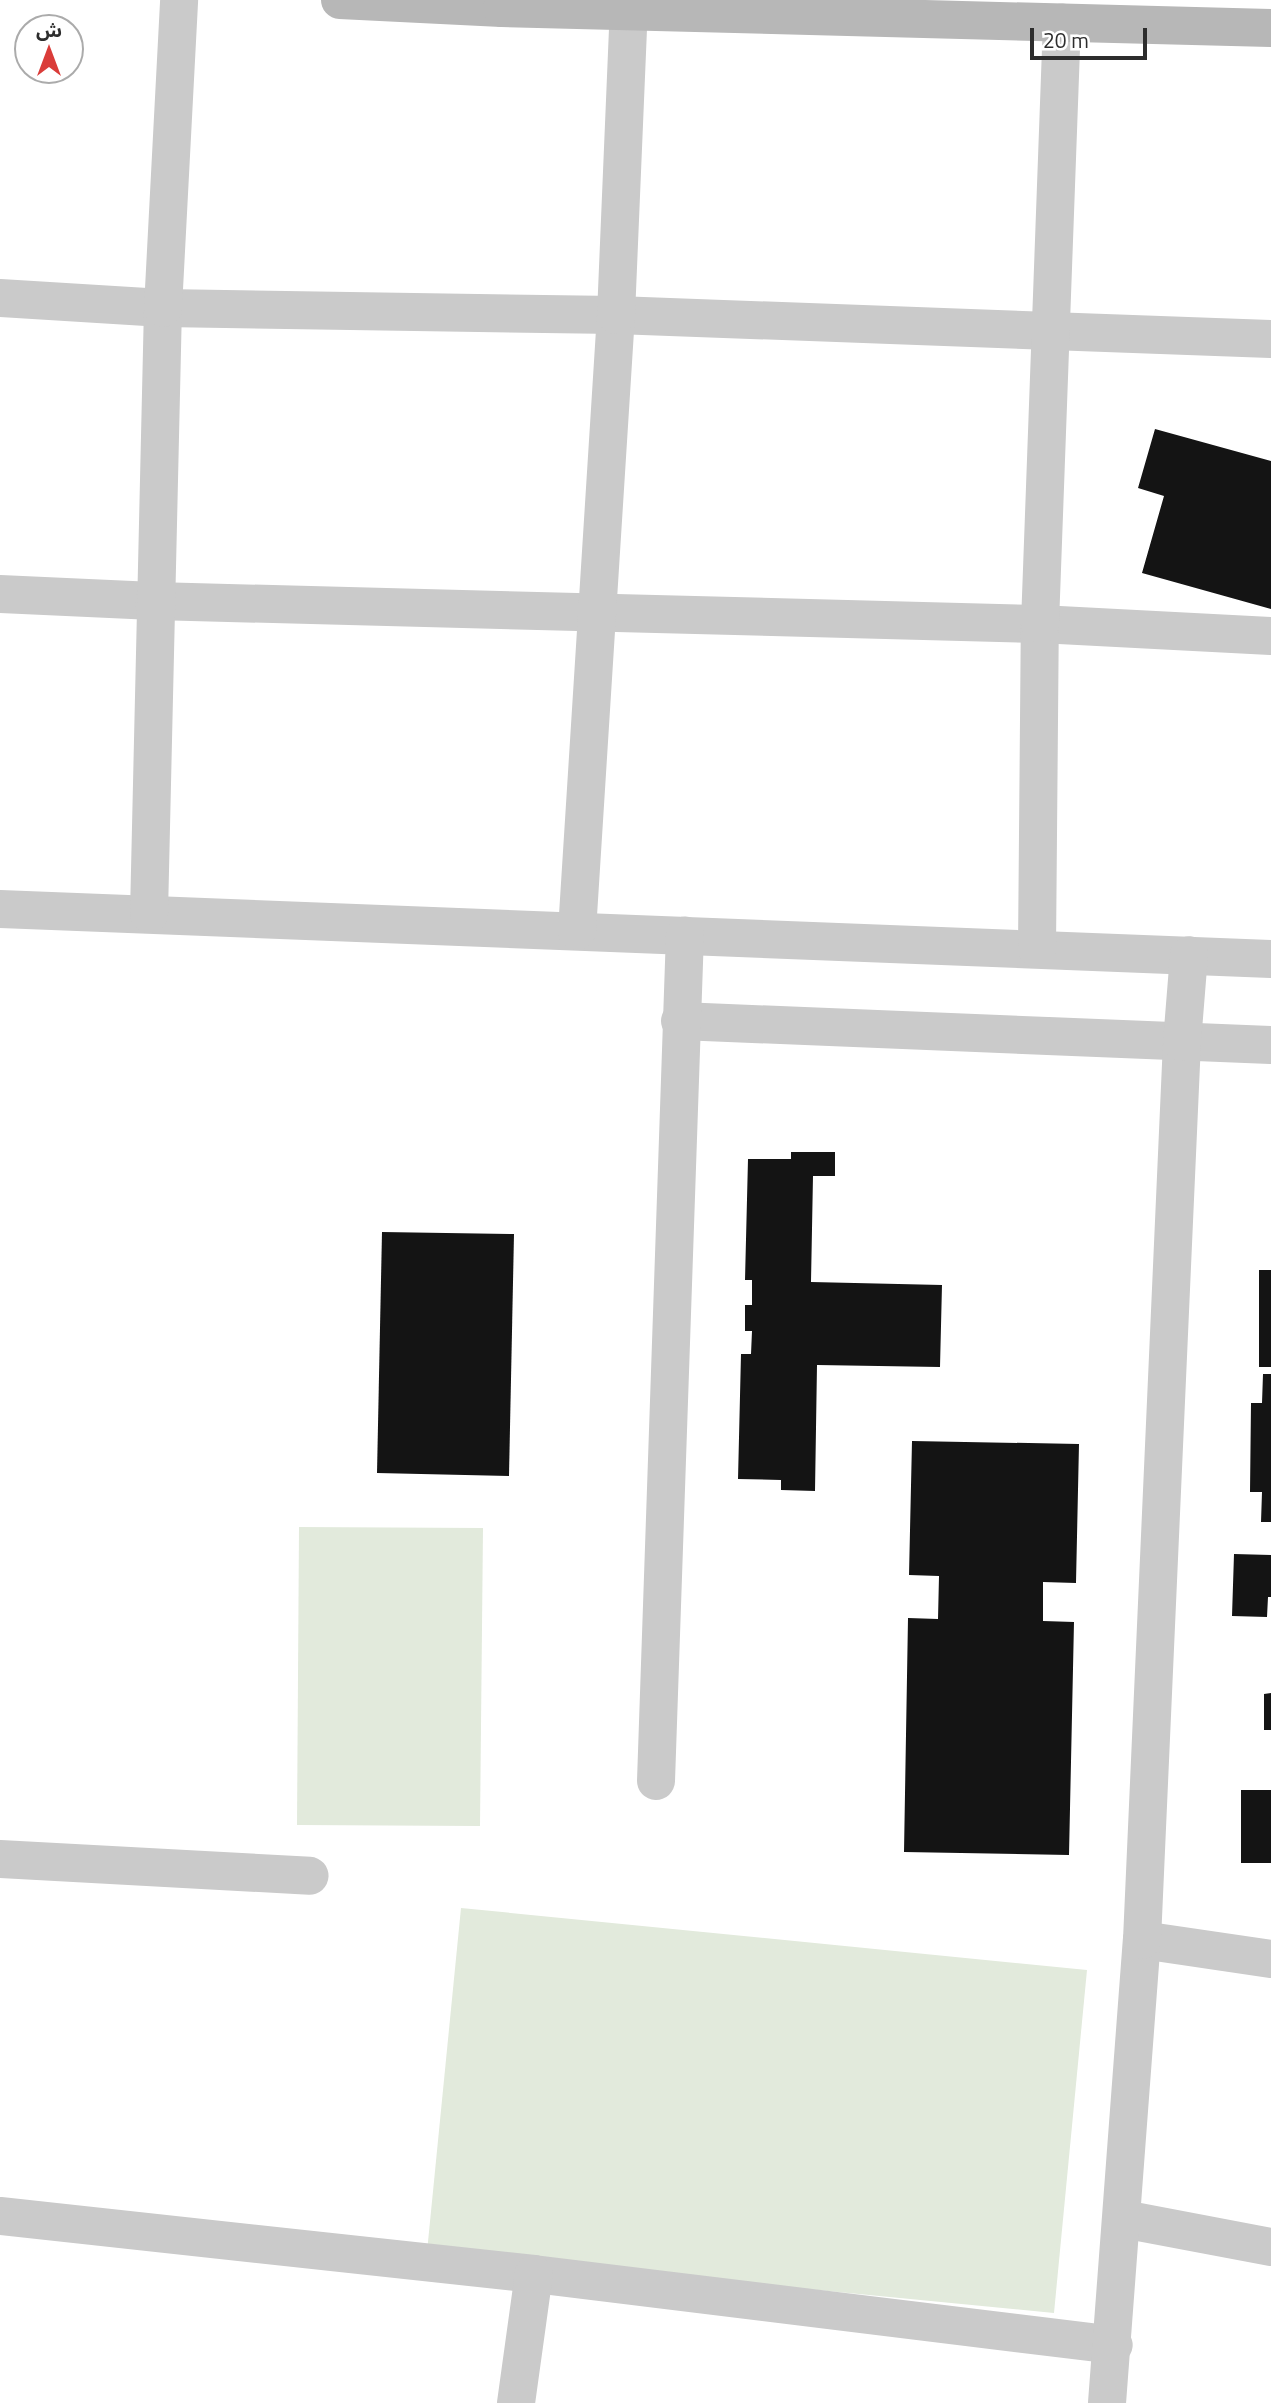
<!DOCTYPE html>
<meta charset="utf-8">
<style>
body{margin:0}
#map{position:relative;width:1271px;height:2403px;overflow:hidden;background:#fff;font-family:"Titillium Web","Noto Sans Arabic",sans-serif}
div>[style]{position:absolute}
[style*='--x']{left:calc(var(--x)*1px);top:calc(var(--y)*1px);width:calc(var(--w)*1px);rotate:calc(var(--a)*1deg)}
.green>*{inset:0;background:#e2eadc}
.building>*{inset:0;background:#141414}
.street>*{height:38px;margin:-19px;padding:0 19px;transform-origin:19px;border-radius:19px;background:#cacaca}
.secondary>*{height:38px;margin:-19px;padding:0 19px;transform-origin:19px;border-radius:19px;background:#b7b7b7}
span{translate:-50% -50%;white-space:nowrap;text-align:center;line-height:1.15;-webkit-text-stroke:7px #fff;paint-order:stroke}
.north{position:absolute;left:14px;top:14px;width:70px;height:70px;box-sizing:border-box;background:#fff;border:2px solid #ababab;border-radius:50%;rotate:0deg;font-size:19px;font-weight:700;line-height:28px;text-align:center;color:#2d2d2d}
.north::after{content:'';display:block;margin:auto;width:24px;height:32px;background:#da3c39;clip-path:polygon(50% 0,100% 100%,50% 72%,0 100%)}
.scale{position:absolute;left:1030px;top:28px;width:117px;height:32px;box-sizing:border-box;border:4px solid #2d2d2d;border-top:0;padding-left:9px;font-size:21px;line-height:24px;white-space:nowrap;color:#2d2d2d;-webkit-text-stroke:5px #fff;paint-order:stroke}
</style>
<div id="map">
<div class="green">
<i style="clip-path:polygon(299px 1527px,483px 1528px,480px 1826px,297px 1825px)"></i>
<i style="clip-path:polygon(461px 1908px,1087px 1970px,1054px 2313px,427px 2252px)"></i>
</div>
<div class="building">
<i style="clip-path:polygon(1155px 429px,1271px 461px,1271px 609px,1142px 573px,1164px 496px,1138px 488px)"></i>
<i style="clip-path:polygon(791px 1152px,835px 1152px,835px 1176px,813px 1176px,811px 1282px,942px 1285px,940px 1367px,817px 1365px,815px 1491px,781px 1490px,781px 1480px,738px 1479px,741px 1354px,751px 1354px,752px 1331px,745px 1331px,745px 1305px,752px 1305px,752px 1280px,745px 1280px,748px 1159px,791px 1159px)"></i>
<i style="clip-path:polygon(382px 1232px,514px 1234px,509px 1476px,377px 1473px)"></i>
<i style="clip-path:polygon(1259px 1270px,1271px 1270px,1271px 1367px,1259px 1367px)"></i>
<i style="clip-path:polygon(1263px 1374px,1271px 1374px,1271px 1522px,1261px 1522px,1262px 1492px,1250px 1492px,1251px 1403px,1262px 1403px)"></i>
<i style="clip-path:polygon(912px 1441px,1079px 1444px,1076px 1583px,1043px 1582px,1043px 1621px,1074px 1622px,1069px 1855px,904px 1852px,908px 1618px,938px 1619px,939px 1576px,909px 1575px)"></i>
<i style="clip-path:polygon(1234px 1554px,1271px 1555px,1271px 1597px,1268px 1597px,1267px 1617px,1232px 1616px)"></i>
<i style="clip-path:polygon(1271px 1693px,1271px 1730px,1264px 1730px,1264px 1694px)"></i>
<i style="clip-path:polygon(1241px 1790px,1271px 1790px,1271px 1863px,1241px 1863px)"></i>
</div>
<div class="street">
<i style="--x:0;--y:298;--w:163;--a:3.5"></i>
<i style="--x:163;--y:308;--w:453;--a:0.9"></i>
<i style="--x:616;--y:315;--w:655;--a:2.1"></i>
<i style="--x:0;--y:594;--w:154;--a:2.6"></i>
<i style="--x:154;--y:601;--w:886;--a:1.49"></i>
<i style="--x:1040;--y:624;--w:231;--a:3"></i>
<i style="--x:0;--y:909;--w:1272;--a:2.25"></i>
<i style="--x:149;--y:914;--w:606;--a:-88.68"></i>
<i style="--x:163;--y:308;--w:308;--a:-87"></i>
<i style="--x:577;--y:931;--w:617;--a:-86.38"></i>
<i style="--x:616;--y:315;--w:304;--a:-87.6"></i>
<i style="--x:1037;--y:949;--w:325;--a:-89.5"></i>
<i style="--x:1040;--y:624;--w:602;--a:-87.91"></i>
<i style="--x:680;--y:1021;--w:591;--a:2.33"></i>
<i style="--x:656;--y:1781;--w:846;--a:-88.04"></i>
<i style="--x:0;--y:1859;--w:310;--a:3.1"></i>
<i style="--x:1142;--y:1940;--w:130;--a:8.4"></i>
<i style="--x:0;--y:2216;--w:537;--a:6.2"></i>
<i style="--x:534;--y:2274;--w:584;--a:6.98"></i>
<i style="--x:1123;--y:2219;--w:151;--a:10.7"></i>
<i style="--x:516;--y:2403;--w:130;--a:-82.1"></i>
<i style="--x:1107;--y:2403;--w:464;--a:-85.7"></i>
<i style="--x:1142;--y:1940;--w:899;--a:-87.45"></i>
<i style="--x:1182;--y:1042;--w:87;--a:-85.4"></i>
</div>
<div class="secondary">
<i style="--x:340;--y:0;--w:162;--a:2.8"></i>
<i style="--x:502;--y:8;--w:769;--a:1.49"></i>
</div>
<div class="north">ش</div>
<div class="scale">20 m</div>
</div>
